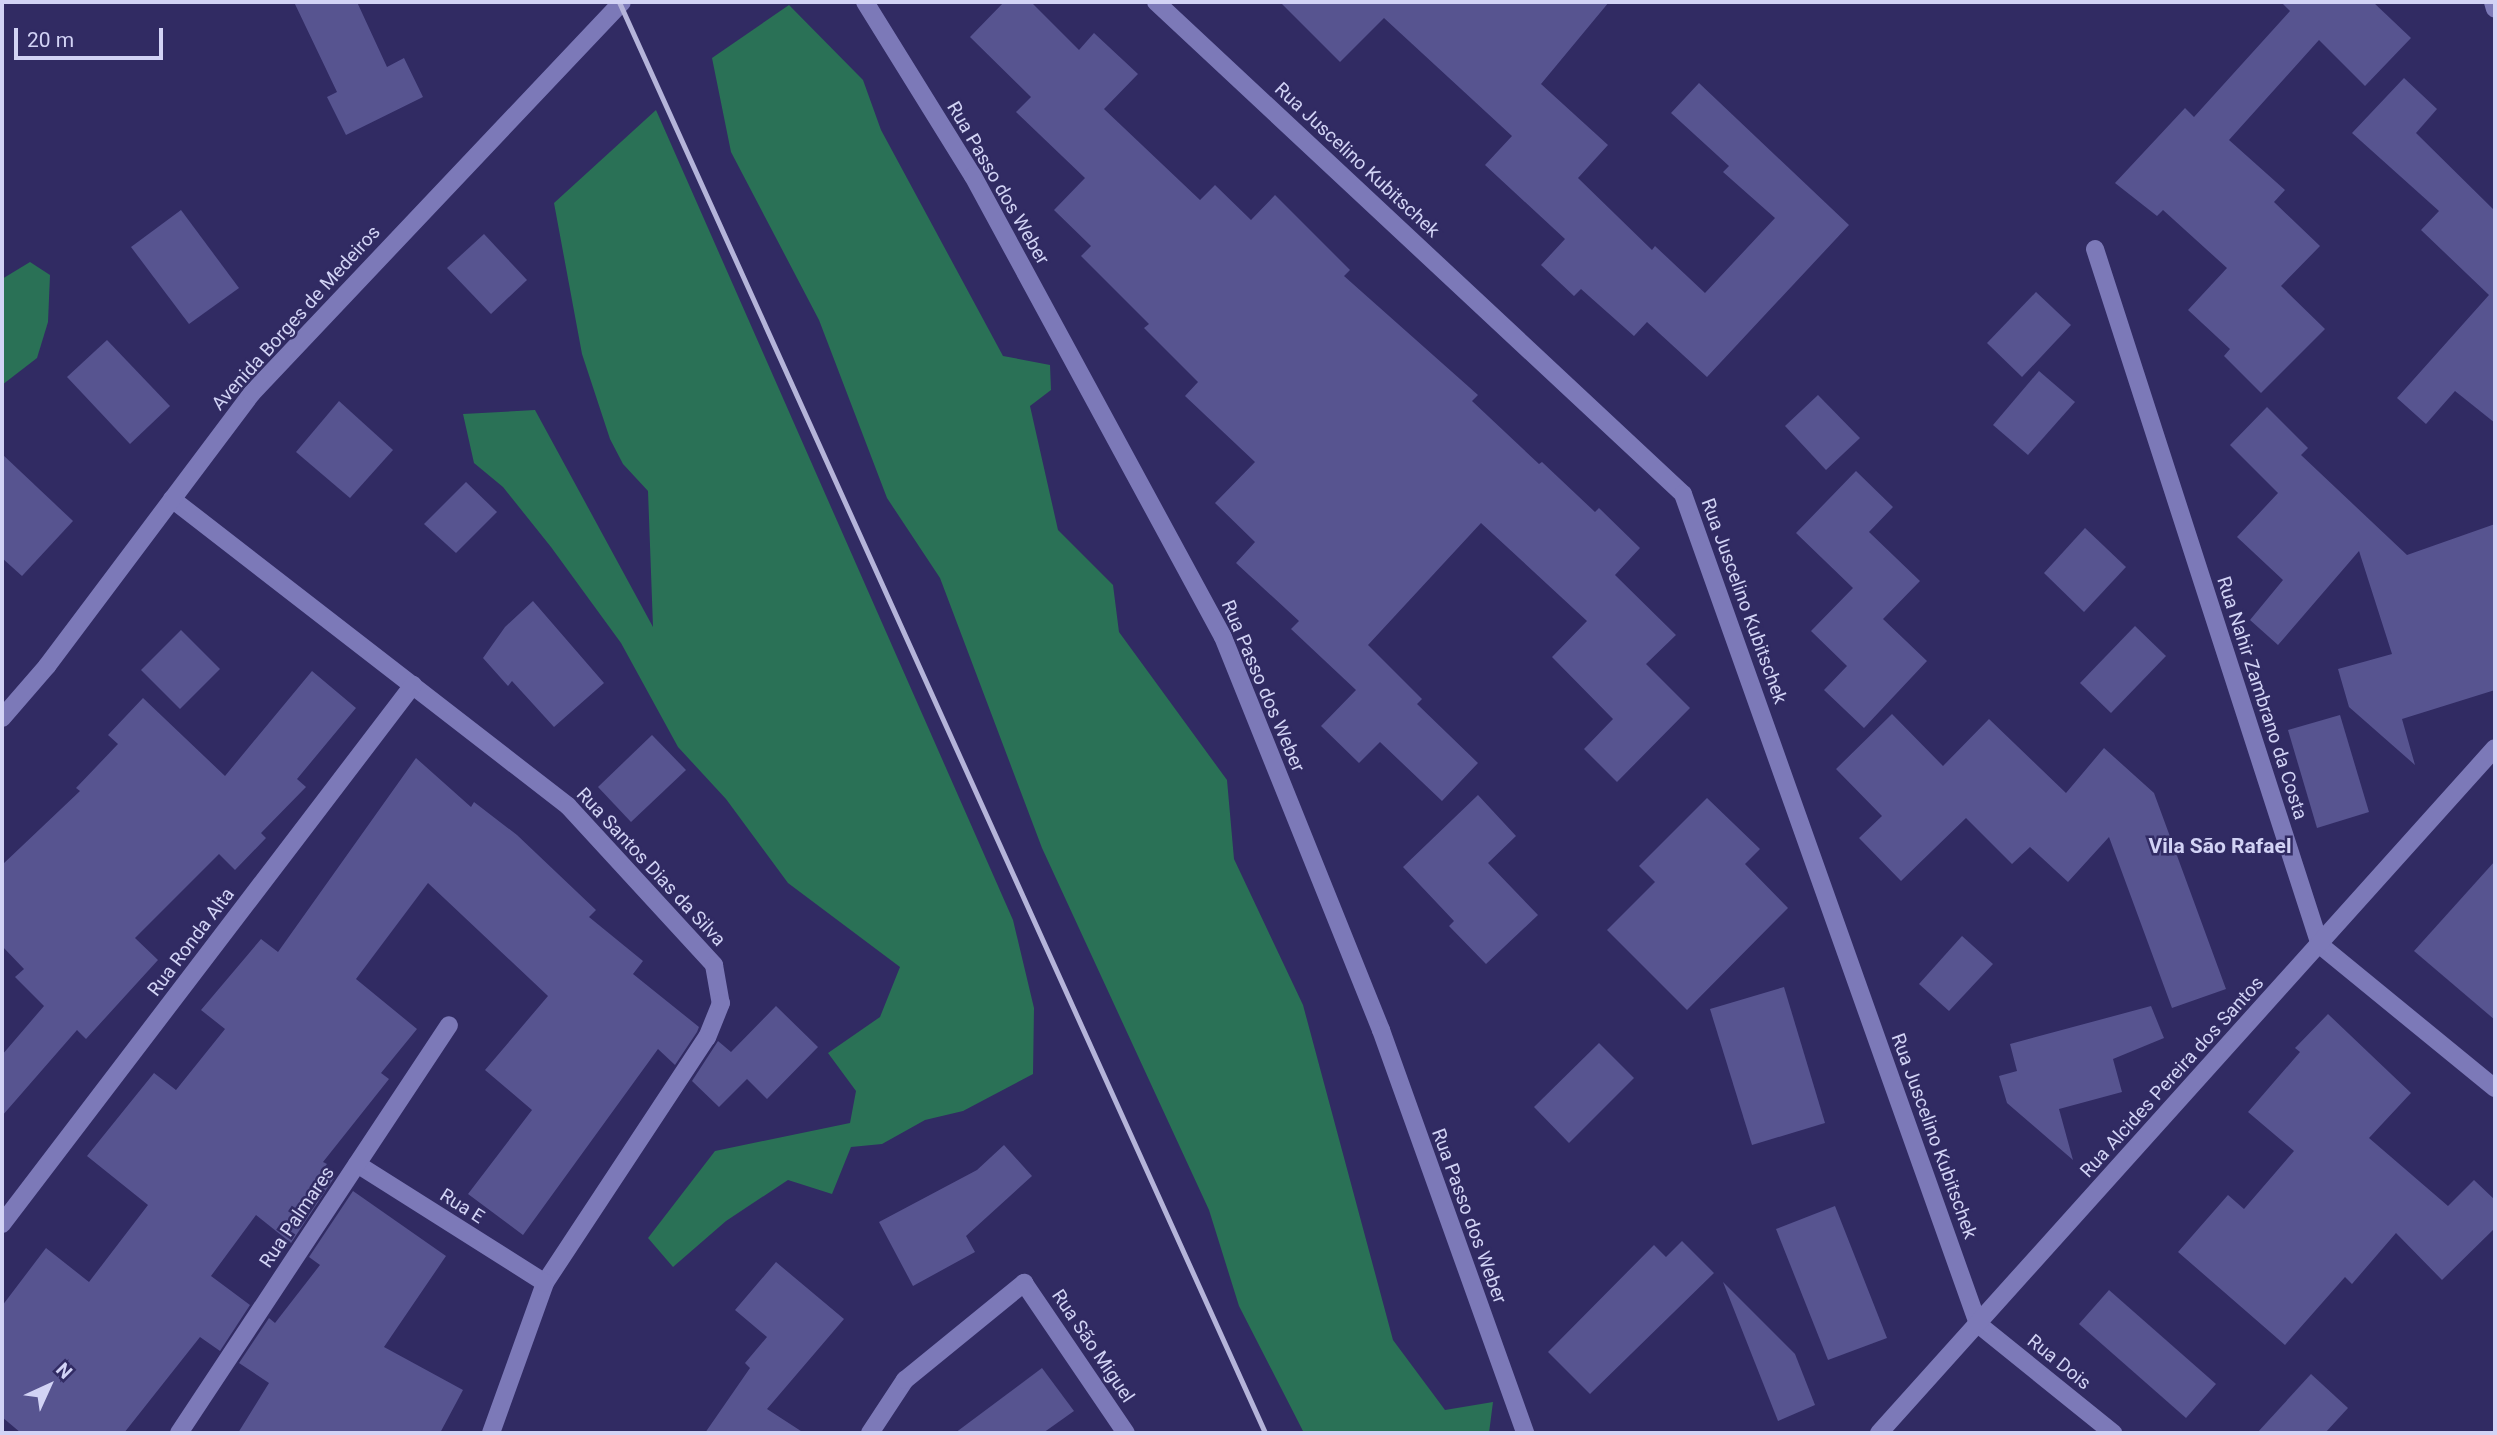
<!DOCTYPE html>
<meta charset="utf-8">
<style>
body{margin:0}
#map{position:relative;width:2497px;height:1435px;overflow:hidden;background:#312b63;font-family:Roboto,sans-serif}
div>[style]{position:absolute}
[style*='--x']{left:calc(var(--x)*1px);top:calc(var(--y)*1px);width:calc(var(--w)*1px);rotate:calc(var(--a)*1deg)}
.forest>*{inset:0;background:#2a7156}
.building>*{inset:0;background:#575490}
.street>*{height:18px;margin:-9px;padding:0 9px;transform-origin:9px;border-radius:9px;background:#7c79b8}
.secondary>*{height:18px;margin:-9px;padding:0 9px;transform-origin:9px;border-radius:9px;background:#7c79b8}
.rail>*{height:5px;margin:-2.5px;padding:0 2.5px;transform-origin:2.5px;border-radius:2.5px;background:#b5b4da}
span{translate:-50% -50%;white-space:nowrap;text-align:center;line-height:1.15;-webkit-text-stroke:5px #312b63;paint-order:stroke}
.street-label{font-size:19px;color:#d2d3f5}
.neighbourhood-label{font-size:21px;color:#d2d3f5;font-weight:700}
.frame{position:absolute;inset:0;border:4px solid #d2d3f5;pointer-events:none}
.north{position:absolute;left:14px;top:1351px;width:70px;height:70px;-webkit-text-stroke:5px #312b63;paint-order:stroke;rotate:45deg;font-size:19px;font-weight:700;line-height:28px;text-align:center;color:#d2d3f5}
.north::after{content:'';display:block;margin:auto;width:24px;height:32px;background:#d2d3f5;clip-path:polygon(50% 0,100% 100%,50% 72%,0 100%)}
.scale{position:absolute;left:14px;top:28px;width:149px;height:32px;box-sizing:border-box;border:4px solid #d2d3f5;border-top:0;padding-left:9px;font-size:21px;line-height:24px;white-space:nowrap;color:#d2d3f5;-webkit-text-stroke:5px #312b63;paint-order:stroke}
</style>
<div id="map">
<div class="forest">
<i style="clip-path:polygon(789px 5px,863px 80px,881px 130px,1003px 356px,1050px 365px,1051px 390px,1030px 406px,1058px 530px,1113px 585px,1119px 632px,1227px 780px,1234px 859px,1303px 1005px,1393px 1340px,1445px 1410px,1493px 1402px,1489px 1433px,1304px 1433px,1239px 1306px,1209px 1210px,1042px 848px,940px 578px,887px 498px,819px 320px,731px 152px,712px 58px)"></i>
<i style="clip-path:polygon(656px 110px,1013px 920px,1034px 1008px,1033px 1074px,963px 1111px,925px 1120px,882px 1144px,851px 1147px,832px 1194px,788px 1180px,726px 1221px,673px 1267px,648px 1238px,715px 1151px,850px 1123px,856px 1091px,828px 1053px,880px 1017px,900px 967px,788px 883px,726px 799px,678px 747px,621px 643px,551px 547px,503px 487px,474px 463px,463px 414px,535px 410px,653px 627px,648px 491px,623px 464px,610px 439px,582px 354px,554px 203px)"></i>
<i style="clip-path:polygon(30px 262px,50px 275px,48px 322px,37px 358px,2px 385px,2px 279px)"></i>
</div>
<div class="building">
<i style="clip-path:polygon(294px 2px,357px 2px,387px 67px,404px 58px,423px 97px,346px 135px,327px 97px,337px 92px)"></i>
<i style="clip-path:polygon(1004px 2px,1031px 2px,1079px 50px,1094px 33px,1138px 74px,1104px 109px,1200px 200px,1215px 185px,1251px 220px,1275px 195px,1350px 270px,1344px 276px,1478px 395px,1472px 401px,1539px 464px,1542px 462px,1595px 512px,1599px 508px,1640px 548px,1615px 575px,1676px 635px,1646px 664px,1690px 708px,1617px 782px,1584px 749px,1613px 719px,1552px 657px,1587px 621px,1481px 523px,1368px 645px,1422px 699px,1417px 704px,1478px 763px,1442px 801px,1380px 742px,1359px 763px,1321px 726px,1356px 690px,1291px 629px,1299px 621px,1236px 563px,1255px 542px,1215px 503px,1255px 462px,1185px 396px,1198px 382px,1144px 328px,1149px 324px,1081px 256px,1091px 246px,1054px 210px,1085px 178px,1016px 112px,1031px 97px,970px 37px)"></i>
<i style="clip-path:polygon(1280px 2px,1609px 2px,1541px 84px,1608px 145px,1578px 178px,1652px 250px,1655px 246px,1705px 293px,1775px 218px,1723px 172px,1729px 166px,1671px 113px,1699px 83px,1849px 225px,1707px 377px,1647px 322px,1634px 336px,1581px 289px,1574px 296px,1541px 265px,1565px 239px,1485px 165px,1512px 136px,1384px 18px,1340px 62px)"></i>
<i style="clip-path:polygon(2281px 2px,2373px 2px,2411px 38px,2365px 86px,2319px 40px,2229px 140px,2285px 190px,2274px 202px,2320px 246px,2281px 286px,2325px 329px,2261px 393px,2224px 356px,2230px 349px,2188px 310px,2227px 268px,2163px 210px,2157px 216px,2115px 183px,2185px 108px,2194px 117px,2290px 11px)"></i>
<i style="clip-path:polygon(2404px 78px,2437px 109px,2416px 133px,2495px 211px,2495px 423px,2455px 391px,2426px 424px,2397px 398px,2489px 295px,2421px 230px,2439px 211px,2352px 133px)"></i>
<i style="clip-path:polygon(181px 210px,239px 288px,189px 324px,131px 247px)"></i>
<i style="clip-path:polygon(484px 234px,527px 280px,491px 314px,447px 268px)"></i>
<i style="clip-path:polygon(2036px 292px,2071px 325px,2022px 377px,1987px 343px)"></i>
<i style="clip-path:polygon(107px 340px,170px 406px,130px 444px,67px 377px)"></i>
<i style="clip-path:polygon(2039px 371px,2075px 402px,2028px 455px,1993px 425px)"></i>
<i style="clip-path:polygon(1818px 395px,1860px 438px,1826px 470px,1785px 426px)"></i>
<i style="clip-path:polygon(339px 401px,393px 450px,350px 498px,296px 452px)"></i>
<i style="clip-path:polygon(2267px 407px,2308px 448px,2301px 455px,2407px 555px,2495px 524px,2495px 690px,2402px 719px,2415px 765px,2349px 707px,2338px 669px,2392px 654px,2359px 551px,2278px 645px,2250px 620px,2283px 580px,2237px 537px,2278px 493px,2230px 445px)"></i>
<i style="clip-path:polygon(2px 454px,73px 521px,22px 576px,2px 558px)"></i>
<i style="clip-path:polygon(1856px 471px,1893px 507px,1869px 532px,1920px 581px,1883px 619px,1927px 661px,1864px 728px,1824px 690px,1847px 666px,1811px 631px,1853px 588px,1796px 533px)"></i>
<i style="clip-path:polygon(466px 482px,497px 512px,456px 553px,424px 524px)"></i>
<i style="clip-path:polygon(2085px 528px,2126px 567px,2084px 612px,2044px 573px)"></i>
<i style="clip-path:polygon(533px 601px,604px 683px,554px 727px,512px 681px,508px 686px,483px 658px,505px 627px)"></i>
<i style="clip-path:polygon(2135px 626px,2166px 656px,2111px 713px,2080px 683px)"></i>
<i style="clip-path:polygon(181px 630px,220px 669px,180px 709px,141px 670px)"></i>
<i style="clip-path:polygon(312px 671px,356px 708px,297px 779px,306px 787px,261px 833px,266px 838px,235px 870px,219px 854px,135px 938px,158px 960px,86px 1039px,77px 1030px,2px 1116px,2px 1055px,44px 1006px,15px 977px,24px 969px,2px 946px,2px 865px,80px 791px,76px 788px,118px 744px,108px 735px,143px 698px,225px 776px)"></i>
<i style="clip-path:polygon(1892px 714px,1943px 766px,1989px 719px,2066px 793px,2104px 748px,2154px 793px,2226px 989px,2172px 1008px,2109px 837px,2068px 882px,2030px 847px,2012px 864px,1966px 818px,1901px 881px,1859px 838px,1882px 816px,1836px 769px)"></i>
<i style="clip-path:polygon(2340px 715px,2369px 812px,2317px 828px,2288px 730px)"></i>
<i style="clip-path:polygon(652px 735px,686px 770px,631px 822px,598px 787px)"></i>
<i style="clip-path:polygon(416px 758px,471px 807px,474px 802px,517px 835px,596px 910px,589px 917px,643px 961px,633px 974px,699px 1027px,697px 1032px,675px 1065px,658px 1049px,523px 1235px,468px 1194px,532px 1110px,485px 1070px,548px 996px,428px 883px,356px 979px,417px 1029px,381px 1073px,389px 1079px,323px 1162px,327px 1164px,322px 1170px,334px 1178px,291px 1243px,256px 1215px,211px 1276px,250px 1305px,220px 1351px,200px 1337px,124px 1433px,21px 1433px,2px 1417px,2px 1306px,46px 1248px,89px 1282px,148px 1205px,87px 1156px,154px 1073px,176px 1090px,225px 1029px,201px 1010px,261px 939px,278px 952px)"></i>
<i style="clip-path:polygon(1478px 795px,1516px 836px,1488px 863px,1538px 915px,1486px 964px,1449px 926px,1454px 921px,1403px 867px)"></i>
<i style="clip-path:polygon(1707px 798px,1760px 849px,1745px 864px,1788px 908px,1687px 1010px,1607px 930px,1655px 882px,1639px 866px)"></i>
<i style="clip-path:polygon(2495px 861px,2495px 1020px,2414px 951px)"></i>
<i style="clip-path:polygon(1962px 936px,1993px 964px,1949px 1011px,1919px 984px)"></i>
<i style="clip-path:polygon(1784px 987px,1825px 1123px,1752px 1145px,1710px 1009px)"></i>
<i style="clip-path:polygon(776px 1006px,818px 1047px,767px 1099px,747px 1079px,719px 1107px,692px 1081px,718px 1041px,731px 1052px)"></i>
<i style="clip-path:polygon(2151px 1006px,2164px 1038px,2113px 1059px,2122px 1092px,2059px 1109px,2073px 1160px,2007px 1103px,1999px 1076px,2017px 1071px,2010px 1044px)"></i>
<i style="clip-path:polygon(2328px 1014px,2411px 1093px,2369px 1138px,2448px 1206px,2474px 1180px,2495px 1200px,2495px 1228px,2442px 1280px,2396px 1233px,2352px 1284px,2345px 1277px,2285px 1345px,2178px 1252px,2228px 1195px,2244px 1209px,2294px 1151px,2248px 1112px,2300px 1052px,2295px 1048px)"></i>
<i style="clip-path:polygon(1599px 1043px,1634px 1078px,1569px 1143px,1534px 1107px)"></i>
<i style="clip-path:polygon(1004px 1145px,1032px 1176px,966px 1236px,975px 1252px,913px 1286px,879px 1222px,977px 1170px)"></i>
<i style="clip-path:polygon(353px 1191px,446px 1256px,384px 1347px,463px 1390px,440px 1433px,238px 1433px,269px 1383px,239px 1363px,269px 1318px,275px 1323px,320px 1265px,309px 1257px)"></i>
<i style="clip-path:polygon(1835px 1206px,1887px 1338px,1828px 1360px,1776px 1229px)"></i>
<i style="clip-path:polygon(1682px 1241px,1714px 1273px,1590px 1394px,1548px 1352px,1654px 1245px,1666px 1257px)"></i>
<i style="clip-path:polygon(776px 1262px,844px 1319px,767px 1409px,804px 1433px,705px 1433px,750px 1368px,745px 1363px,767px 1337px,735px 1310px)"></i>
<i style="clip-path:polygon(1723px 1282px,1795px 1354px,1815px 1405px,1778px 1421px)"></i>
<i style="clip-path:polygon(2109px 1290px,2216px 1384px,2186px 1418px,2079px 1324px)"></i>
<i style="clip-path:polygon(1042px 1368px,1074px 1411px,1043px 1433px,955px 1433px)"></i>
<i style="clip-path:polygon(2311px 1374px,2348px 1408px,2325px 1433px,2257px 1433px)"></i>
</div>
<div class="street">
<i style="--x:1156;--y:2;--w:721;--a:43.03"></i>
<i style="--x:1683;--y:494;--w:881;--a:70.43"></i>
<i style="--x:1978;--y:1324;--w:174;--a:38.9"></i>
<i style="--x:2493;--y:2;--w:7;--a:74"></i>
<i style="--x:2095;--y:249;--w:731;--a:72.09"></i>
<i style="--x:2320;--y:945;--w:226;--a:39.3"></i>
<i style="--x:172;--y:499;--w:501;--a:37.78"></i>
<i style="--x:568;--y:806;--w:216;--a:47.4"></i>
<i style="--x:714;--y:965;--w:39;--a:80"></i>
<i style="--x:721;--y:1003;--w:37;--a:112"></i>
<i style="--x:707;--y:1037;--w:295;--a:123.4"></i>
<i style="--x:545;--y:1283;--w:159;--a:109.8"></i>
<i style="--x:357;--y:1164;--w:222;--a:32.3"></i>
<i style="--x:2;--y:1224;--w:678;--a:-52.67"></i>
<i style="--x:179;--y:1433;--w:489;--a:-56.5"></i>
<i style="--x:870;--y:1433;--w:64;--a:-56.6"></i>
<i style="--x:905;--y:1380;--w:154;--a:-39.2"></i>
<i style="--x:1024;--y:1283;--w:181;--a:55.8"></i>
<i style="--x:1879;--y:1433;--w:921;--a:-48.04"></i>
</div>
<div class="secondary">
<i style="--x:865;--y:2;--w:205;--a:58.2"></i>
<i style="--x:973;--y:176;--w:524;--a:61.53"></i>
<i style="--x:1223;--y:637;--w:424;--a:68.1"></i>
<i style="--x:1381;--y:1030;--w:428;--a:70.3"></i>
<i style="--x:2;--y:718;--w:69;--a:-49.1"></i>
<i style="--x:47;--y:666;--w:341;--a:-53.1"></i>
<i style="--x:252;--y:393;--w:538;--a:-46.58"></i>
</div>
<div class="rail">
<i style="--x:619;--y:2;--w:1570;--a:65.7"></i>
</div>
<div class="street-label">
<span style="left:1357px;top:160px;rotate:43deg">Rua Juscelino Kubitschek</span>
<span style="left:998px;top:183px;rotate:60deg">Rua Passo dos Weber</span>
<span style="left:296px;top:318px;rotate:-48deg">Avenida Borges de Medeiros</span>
<span style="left:1744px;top:601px;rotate:70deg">Rua Juscelino Kubitschek</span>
<span style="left:1263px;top:686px;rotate:67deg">Rua Passo dos Weber</span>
<span style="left:2262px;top:698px;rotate:72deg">Rua Nahir Zambrano da Costa</span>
<span style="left:651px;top:867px;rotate:47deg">Rua Santos Dias da Silva</span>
<span style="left:191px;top:942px;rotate:-53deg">Rua Ronda Alta</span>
<span style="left:2172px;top:1077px;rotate:-48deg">Rua Alcides Pereira dos Santos</span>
<span style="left:1934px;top:1136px;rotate:70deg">Rua Juscelino Kubitschek</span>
<span style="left:462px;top:1206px;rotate:32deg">Rua E</span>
<span style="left:1469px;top:1216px;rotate:70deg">Rua Passo dos Weber</span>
<span style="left:297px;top:1217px;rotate:-56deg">Rua Palmares</span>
<span style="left:1093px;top:1346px;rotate:56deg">Rua São Miguel</span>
<span style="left:2059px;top:1362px;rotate:39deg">Rua Dois</span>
</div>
<div class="neighbourhood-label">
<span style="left:2220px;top:846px">Vila São Rafael</span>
</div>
<div class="frame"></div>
<div class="north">N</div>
<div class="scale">20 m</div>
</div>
